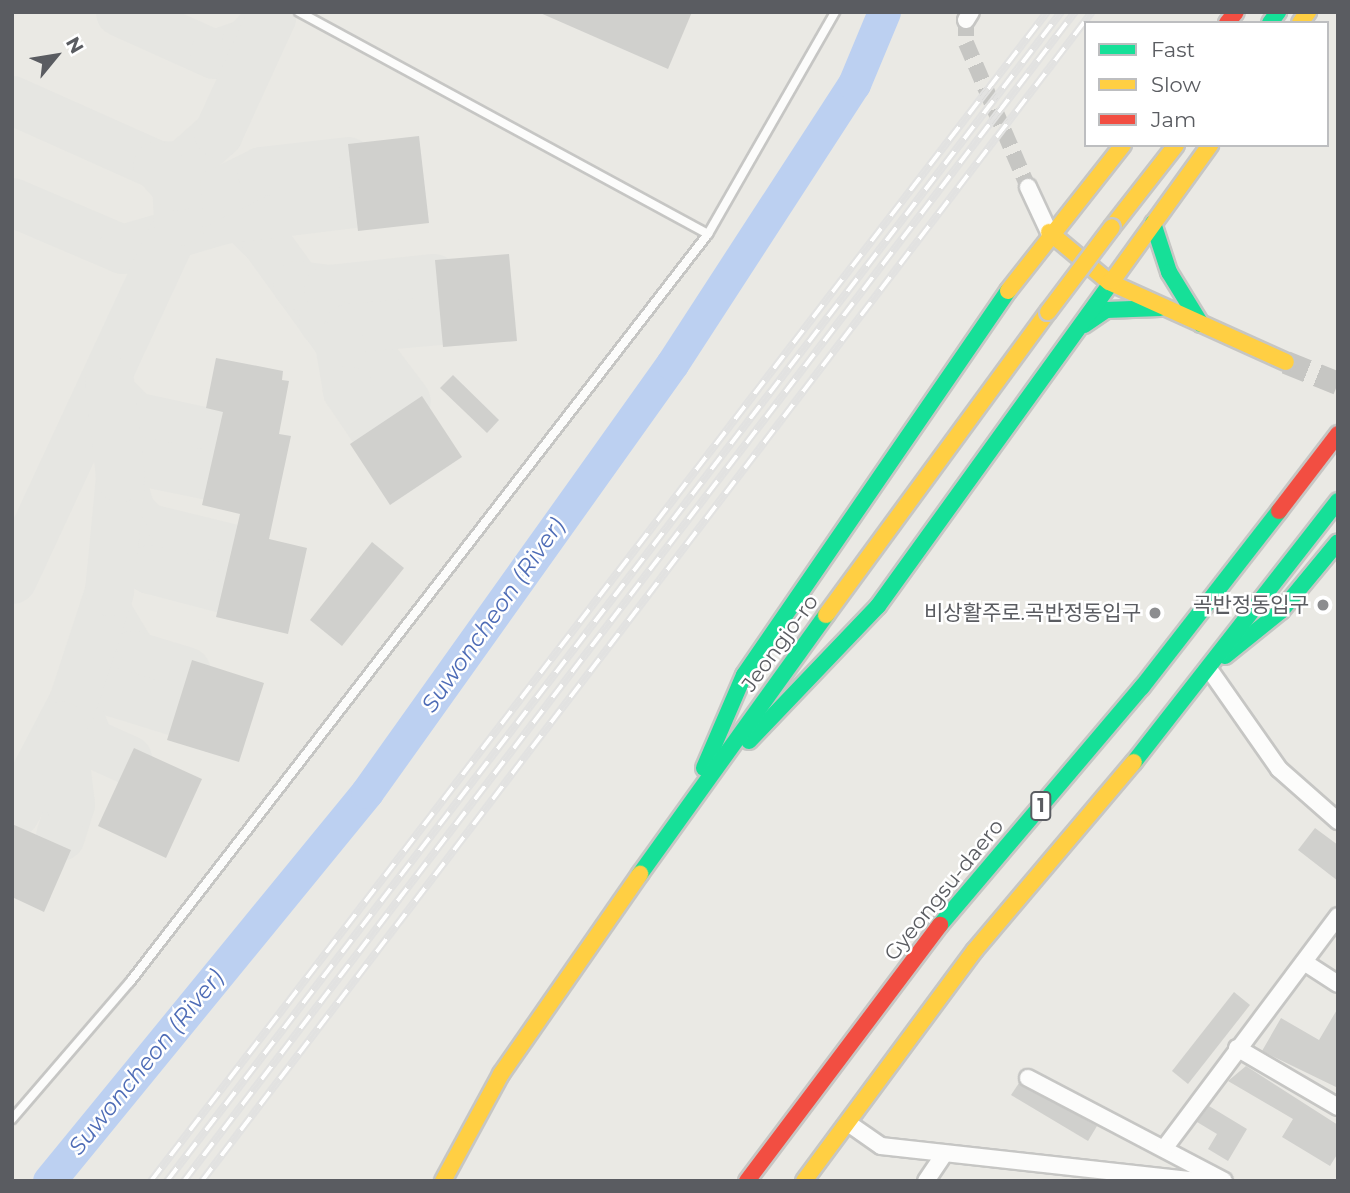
<!DOCTYPE html>
<meta charset="utf-8">
<style>
body{margin:0}
#map{position:relative;width:1350px;height:1193px;overflow:hidden;background:#eae9e4;font-family:Montserrat,"Noto Sans KR",sans-serif}
div>[style]{position:absolute}
[style*='--x']{left:calc(var(--x)*1px);top:calc(var(--y)*1px);width:calc(var(--w)*1px);rotate:calc(var(--a)*1deg)}
.river>*{height:33px;margin:-16.5px;padding:0 16.5px;transform-origin:16.5px;border-radius:16.5px;background:#bcd0f1}
.taxiway>*{height:49px;margin:-24.5px;padding:0 24.5px;transform-origin:24.5px;border-radius:24.5px;background:#e6e6e2}
.building>*{inset:0;background:#d0d0cd}
.street-tunnel>*{height:16px;margin-top:-8px;transform-origin:0;background:repeating-linear-gradient(90deg,#c6c6c3 0 16px,transparent 0 24px)}
.secondary-tunnel>*{height:23px;margin-top:-11.5px;transform-origin:0;background:repeating-linear-gradient(90deg,#c6c6c3 0 23px,transparent 0 34px)}
.roads{filter:drop-shadow(2px 0 #c6c6c4) drop-shadow(-2px 0 #c6c6c4) drop-shadow(0 2px #c6c6c4) drop-shadow(0 -2px #c6c6c4)}
.lane>*{height:8px;margin:-4px;padding:0 4px;transform-origin:4px;border-radius:4px;background:#fcfcfb}
.street>*{height:16px;margin:-8px;padding:0 8px;transform-origin:8px;border-radius:8px;background:#fcfcfb}
.fast>*{height:16px;margin:-8px;padding:0 8px;transform-origin:8px;border-radius:8px;background:#16e098}
.slow>*{height:16px;margin:-8px;padding:0 8px;transform-origin:8px;border-radius:8px;background:#ffcf43}
.jam>*{height:16px;margin:-8px;padding:0 8px;transform-origin:8px;border-radius:8px;background:#f24e42}
.rail>*{height:8px;margin-top:-4px;transform-origin:0;background:repeating-linear-gradient(90deg,#fff 0 16px,#e2e2e1 0 32px);box-sizing:border-box;border-block:2px solid #e2e2e1}
.bridges{filter:drop-shadow(2px 0 #c7c7c6) drop-shadow(-2px 0 #c7c7c6) drop-shadow(0 2px #c7c7c6) drop-shadow(0 -2px #c7c7c6)}
.slow-bridge>*{height:16px;margin:-8px;padding:0 8px;transform-origin:8px;border-radius:8px;background:#ffcf43}
.dots>*{width:19px;height:19px;translate:-50% -50%;box-sizing:border-box;border:4px solid #fff;border-radius:50%}
span{translate:-50% -50%;white-space:nowrap;text-align:center;line-height:1.15;-webkit-text-stroke:5px #fff;paint-order:stroke}
.shield-label span{padding:2px 5px;background:#fff;border:2px solid;border-radius:5px;-webkit-text-stroke-width:0}
.shield-label{font-size:19px;color:#5a5c61;font-weight:700}
.poi-label{font-size:21px;color:#5a5c61}
.right{translate:-100% -50%;text-align:right}
.street-label{font-size:21px;color:#5a5c61}
.water-label{font-size:23px;color:#4e6cb6;font-style:italic}
.frame{position:absolute;inset:0;border:14px solid #5a5c61;pointer-events:none}
.legend{position:absolute;left:1084px;top:21px;width:245px;height:126px;box-sizing:border-box;background:#fff;border:2px solid #bdbec0;margin:0;padding:9px 12px;list-style:none;font-size:21px;color:#5a5c61}
.legend li{display:flex;align-items:center;gap:14px;height:35px}
.legend b{width:35px;border:2px solid #bdbec0}
.north{position:absolute;left:21px;top:21px;width:70px;height:70px;-webkit-text-stroke:5px #fff;paint-order:stroke;rotate:60deg;font-size:19px;font-weight:700;line-height:28px;text-align:center;color:#5a5c61}
.north::after{content:'';display:block;margin:auto;width:24px;height:32px;background:#5a5c61;clip-path:polygon(50% 0,100% 100%,50% 72%,0 100%)}
</style>
<div id="map">
<div class="river">
<i style="--x:49;--y:1181;--w:502;--a:-50.73"></i>
<i style="--x:367;--y:792;--w:526;--a:-54.53"></i>
<i style="--x:672;--y:364;--w:334;--a:-57"></i>
<i style="--x:854;--y:84;--w:78;--a:-67.4"></i>
</div>
<div class="taxiway">
<i style="--x:120;--y:12;--w:103;--a:24.1"></i>
<i style="--x:214;--y:54;--w:34;--a:-19"></i>
<i style="--x:246;--y:43;--w:36;--a:-46"></i>
<i style="--x:12;--y:100;--w:159;--a:24.1"></i>
<i style="--x:157;--y:165;--w:24;--a:2"></i>
<i style="--x:181;--y:166;--w:50;--a:-41.7"></i>
<i style="--x:218;--y:133;--w:128;--a:-65.4"></i>
<i style="--x:224;--y:200;--w:59;--a:45"></i>
<i style="--x:266;--y:242;--w:125;--a:54.1"></i>
<i style="--x:339;--y:343;--w:44;--a:28.3"></i>
<i style="--x:378;--y:364;--w:46;--a:52.9"></i>
<i style="--x:12;--y:202;--w:120;--a:23.1"></i>
<i style="--x:122;--y:249;--w:105;--a:-16.5"></i>
<i style="--x:223;--y:219;--w:132;--a:-7"></i>
<i style="--x:190;--y:206;--w:79;--a:-26.2"></i>
<i style="--x:261;--y:171;--w:87;--a:-6.6"></i>
<i style="--x:297;--y:285;--w:31;--a:7"></i>
<i style="--x:328;--y:289;--w:106;--a:-6"></i>
<i style="--x:323;--y:321;--w:26;--a:16"></i>
<i style="--x:348;--y:328;--w:91;--a:-5"></i>
<i style="--x:339;--y:343;--w:48;--a:80.3"></i>
<i style="--x:347;--y:390;--w:41;--a:55.9"></i>
<i style="--x:109;--y:391;--w:35;--a:45"></i>
<i style="--x:134;--y:416;--w:89;--a:12.3"></i>
<i style="--x:114;--y:436;--w:32;--a:49"></i>
<i style="--x:135;--y:460;--w:80;--a:11.6"></i>
<i style="--x:120;--y:477;--w:34;--a:73"></i>
<i style="--x:130;--y:510;--w:23;--a:49"></i>
<i style="--x:145;--y:527;--w:93;--a:13.7"></i>
<i style="--x:118;--y:523;--w:33;--a:65"></i>
<i style="--x:132;--y:553;--w:24;--a:42"></i>
<i style="--x:150;--y:569;--w:79;--a:14.7"></i>
<i style="--x:12;--y:579;--w:395;--a:-65.1"></i>
<i style="--x:178;--y:221;--w:35;--a:-93"></i>
<i style="--x:176;--y:186;--w:28;--a:-132"></i>
<i style="--x:104;--y:607;--w:56;--a:58.9"></i>
<i style="--x:133;--y:655;--w:55;--a:16.8"></i>
<i style="--x:90;--y:654;--w:45;--a:57.7"></i>
<i style="--x:114;--y:692;--w:64;--a:17.3"></i>
<i style="--x:73;--y:701;--w:44;--a:68.7"></i>
<i style="--x:89;--y:742;--w:42;--a:24.1"></i>
<i style="--x:15;--y:812;--w:125;--a:-62.4"></i>
<i style="--x:73;--y:701;--w:116;--a:-71.9"></i>
<i style="--x:109;--y:591;--w:115;--a:-84.5"></i>
<i style="--x:120;--y:477;--w:98;--a:-96.5"></i>
<i style="--x:60;--y:836;--w:34;--a:-73"></i>
<i style="--x:70;--y:804;--w:79;--a:-96.6"></i>
</div>
<div class="building">
<i style="clip-path:polygon(538px 12px,692px 12px,668px 69px)"></i>
<i style="clip-path:polygon(419px 136px,429px 223px,358px 231px,348px 144px)"></i>
<i style="clip-path:polygon(509px 254px,517px 341px,443px 347px,435px 260px)"></i>
<i style="clip-path:polygon(216px 358px,283px 371px,282px 380px,289px 381px,279px 434px,291px 436px,269px 539px,307px 548px,288px 634px,216px 617px,240px 514px,202px 505px,223px 412px,206px 408px)"></i>
<i style="clip-path:polygon(453px 375px,499px 420px,487px 433px,440px 388px)"></i>
<i style="clip-path:polygon(422px 396px,462px 457px,390px 505px,350px 444px)"></i>
<i style="clip-path:polygon(372px 542px,404px 568px,342px 646px,310px 620px)"></i>
<i style="clip-path:polygon(192px 660px,264px 683px,239px 762px,167px 740px)"></i>
<i style="clip-path:polygon(134px 748px,202px 779px,166px 858px,98px 826px)"></i>
<i style="clip-path:polygon(12px 824px,71px 850px,44px 912px,12px 897px)"></i>
<i style="clip-path:polygon(1315px 828px,1338px 845px,1338px 881px,1298px 850px)"></i>
<i style="clip-path:polygon(1234px 992px,1250px 1005px,1188px 1084px,1172px 1071px)"></i>
<i style="clip-path:polygon(1338px 1008px,1338px 1088px,1262px 1051px,1281px 1018px,1319px 1040px)"></i>
<i style="clip-path:polygon(1246px 1066px,1338px 1125px,1338px 1153px,1330px 1166px,1282px 1137px,1293px 1119px,1228px 1081px)"></i>
<i style="clip-path:polygon(1019px 1083px,1097px 1126px,1088px 1141px,1011px 1095px)"></i>
<i style="clip-path:polygon(1209px 1106px,1247px 1129px,1228px 1161px,1208px 1149px,1217px 1134px,1197px 1122px)"></i>
</div>
<div class="street-tunnel">
<i style="--x:966;--y:20;--w:23;--a:90"></i>
<i style="--x:966;--y:43;--w:157;--a:66.7"></i>
</div>
<div class="secondary-tunnel">
<i style="--x:1286;--y:362;--w:56;--a:22"></i>
</div>
<div class="roads">
<div class="lane">
<i style="--x:299;--y:12;--w:465;--a:28.5"></i>
<i style="--x:12;--y:1119;--w:181;--a:-49.3"></i>
<i style="--x:130;--y:982;--w:945;--a:-52.31"></i>
<i style="--x:708;--y:234;--w:256;--a:-60.2"></i>
</div>
<div class="street">
<i style="--x:966;--y:20;--w:9;--a:-58"></i>
<i style="--x:1028;--y:187;--w:50;--a:65"></i>
<i style="--x:1209;--y:669;--w:122;--a:55"></i>
<i style="--x:1279;--y:769;--w:79;--a:41.4"></i>
<i style="--x:1304;--y:962;--w:40;--a:32.9"></i>
<i style="--x:1237;--y:1048;--w:117;--a:30.3"></i>
<i style="--x:1028;--y:1078;--w:221;--a:27.7"></i>
<i style="--x:848;--y:1123;--w:40;--a:34.9"></i>
<i style="--x:881;--y:1146;--w:319;--a:6.3"></i>
<i style="--x:1166;--y:1146;--w:287;--a:-53.2"></i>
<i style="--x:926;--y:1181;--w:32;--a:-56"></i>
</div>
<div class="fast">
<i style="--x:1270;--y:23;--w:14;--a:-54"></i>
<i style="--x:1153;--y:223;--w:52;--a:71.9"></i>
<i style="--x:1169;--y:272;--w:61;--a:58.4"></i>
<i style="--x:1084;--y:325;--w:27;--a:-34"></i>
<i style="--x:1106;--y:310;--w:54;--a:-2.1"></i>
<i style="--x:1225;--y:656;--w:72;--a:-38.8"></i>
<i style="--x:1281;--y:611;--w:89;--a:-50.4"></i>
<i style="--x:749;--y:741;--w:187;--a:-46.3"></i>
<i style="--x:878;--y:606;--w:400;--a:-54.2"></i>
<i style="--x:1134;--y:762;--w:331;--a:-52"></i>
<i style="--x:704;--y:768;--w:101;--a:-66.7"></i>
<i style="--x:744;--y:675;--w:466;--a:-55.5"></i>
<i style="--x:640;--y:874;--w:319;--a:-54.3"></i>
<i style="--x:940;--y:925;--w:312;--a:-49.7"></i>
<i style="--x:1142;--y:687;--w:223;--a:-52.1"></i>
</div>
<div class="slow">
<i style="--x:1300;--y:23;--w:14;--a:-54"></i>
<i style="--x:1112;--y:227;--w:104;--a:-52"></i>
<i style="--x:1049;--y:232;--w:78;--a:39.8"></i>
<i style="--x:1109;--y:282;--w:194;--a:24.3"></i>
<i style="--x:1112;--y:281;--w:168;--a:-54.2"></i>
<i style="--x:1008;--y:291;--w:186;--a:-51.8"></i>
<i style="--x:826;--y:615;--w:376;--a:-53.8"></i>
<i style="--x:443;--y:1181;--w:122;--a:-61.5"></i>
<i style="--x:501;--y:1074;--w:244;--a:-55.2"></i>
<i style="--x:804;--y:1181;--w:287;--a:-53.5"></i>
<i style="--x:975;--y:950;--w:246;--a:-49.8"></i>
</div>
<div class="jam">
<i style="--x:1227;--y:23;--w:14;--a:-51"></i>
<i style="--x:1279;--y:511;--w:97;--a:-52.5"></i>
<i style="--x:747;--y:1181;--w:321;--a:-53"></i>
</div>
</div>
<div class="rail">
<i style="--x:151;--y:1181;--w:1473;--a:-52.53"></i>
<i style="--x:167;--y:1181;--w:1472;--a:-52.59"></i>
<i style="--x:184;--y:1181;--w:1470;--a:-52.69"></i>
<i style="--x:202;--y:1181;--w:1469;--a:-52.72"></i>
</div>
<div class="bridges">
<div class="slow-bridge">
<i style="--x:1048;--y:312;--w:106;--a:-53"></i>
</div>
</div>
<div class="dots">
<i style="left:1323px;top:605px;background:#8c8d8f"></i>
<i style="left:1155px;top:613px;background:#8c8d8f"></i>
</div>
<div class="shield-label">
<span style="left:1041px;top:806px">1</span>
</div>
<div class="poi-label">
<span class="right" style="left:1309px;top:605px">곡반정동입구</span>
<span class="right" style="left:1141px;top:613px">비상활주로.곡반정동입구</span>
</div>
<div class="street-label">
<span style="left:780px;top:643px;rotate:-54deg">Jeongjo-ro</span>
<span style="left:944px;top:890px;rotate:-51deg">Gyeongsu-daero</span>
</div>
<div class="water-label">
<span style="left:493px;top:615px;rotate:-55deg">Suwoncheon (River)</span>
<span style="left:146px;top:1062px;rotate:-51deg">Suwoncheon (River)</span>
</div>
<div class="frame"></div>
<ul class="legend">
<li><b style="height:9px;background:#16e098"></b>Fast</li>
<li><b style="height:9px;background:#ffcf43"></b>Slow</li>
<li><b style="height:9px;background:#f24e42"></b>Jam</li>
</ul>
<div class="north">N</div>
</div>
